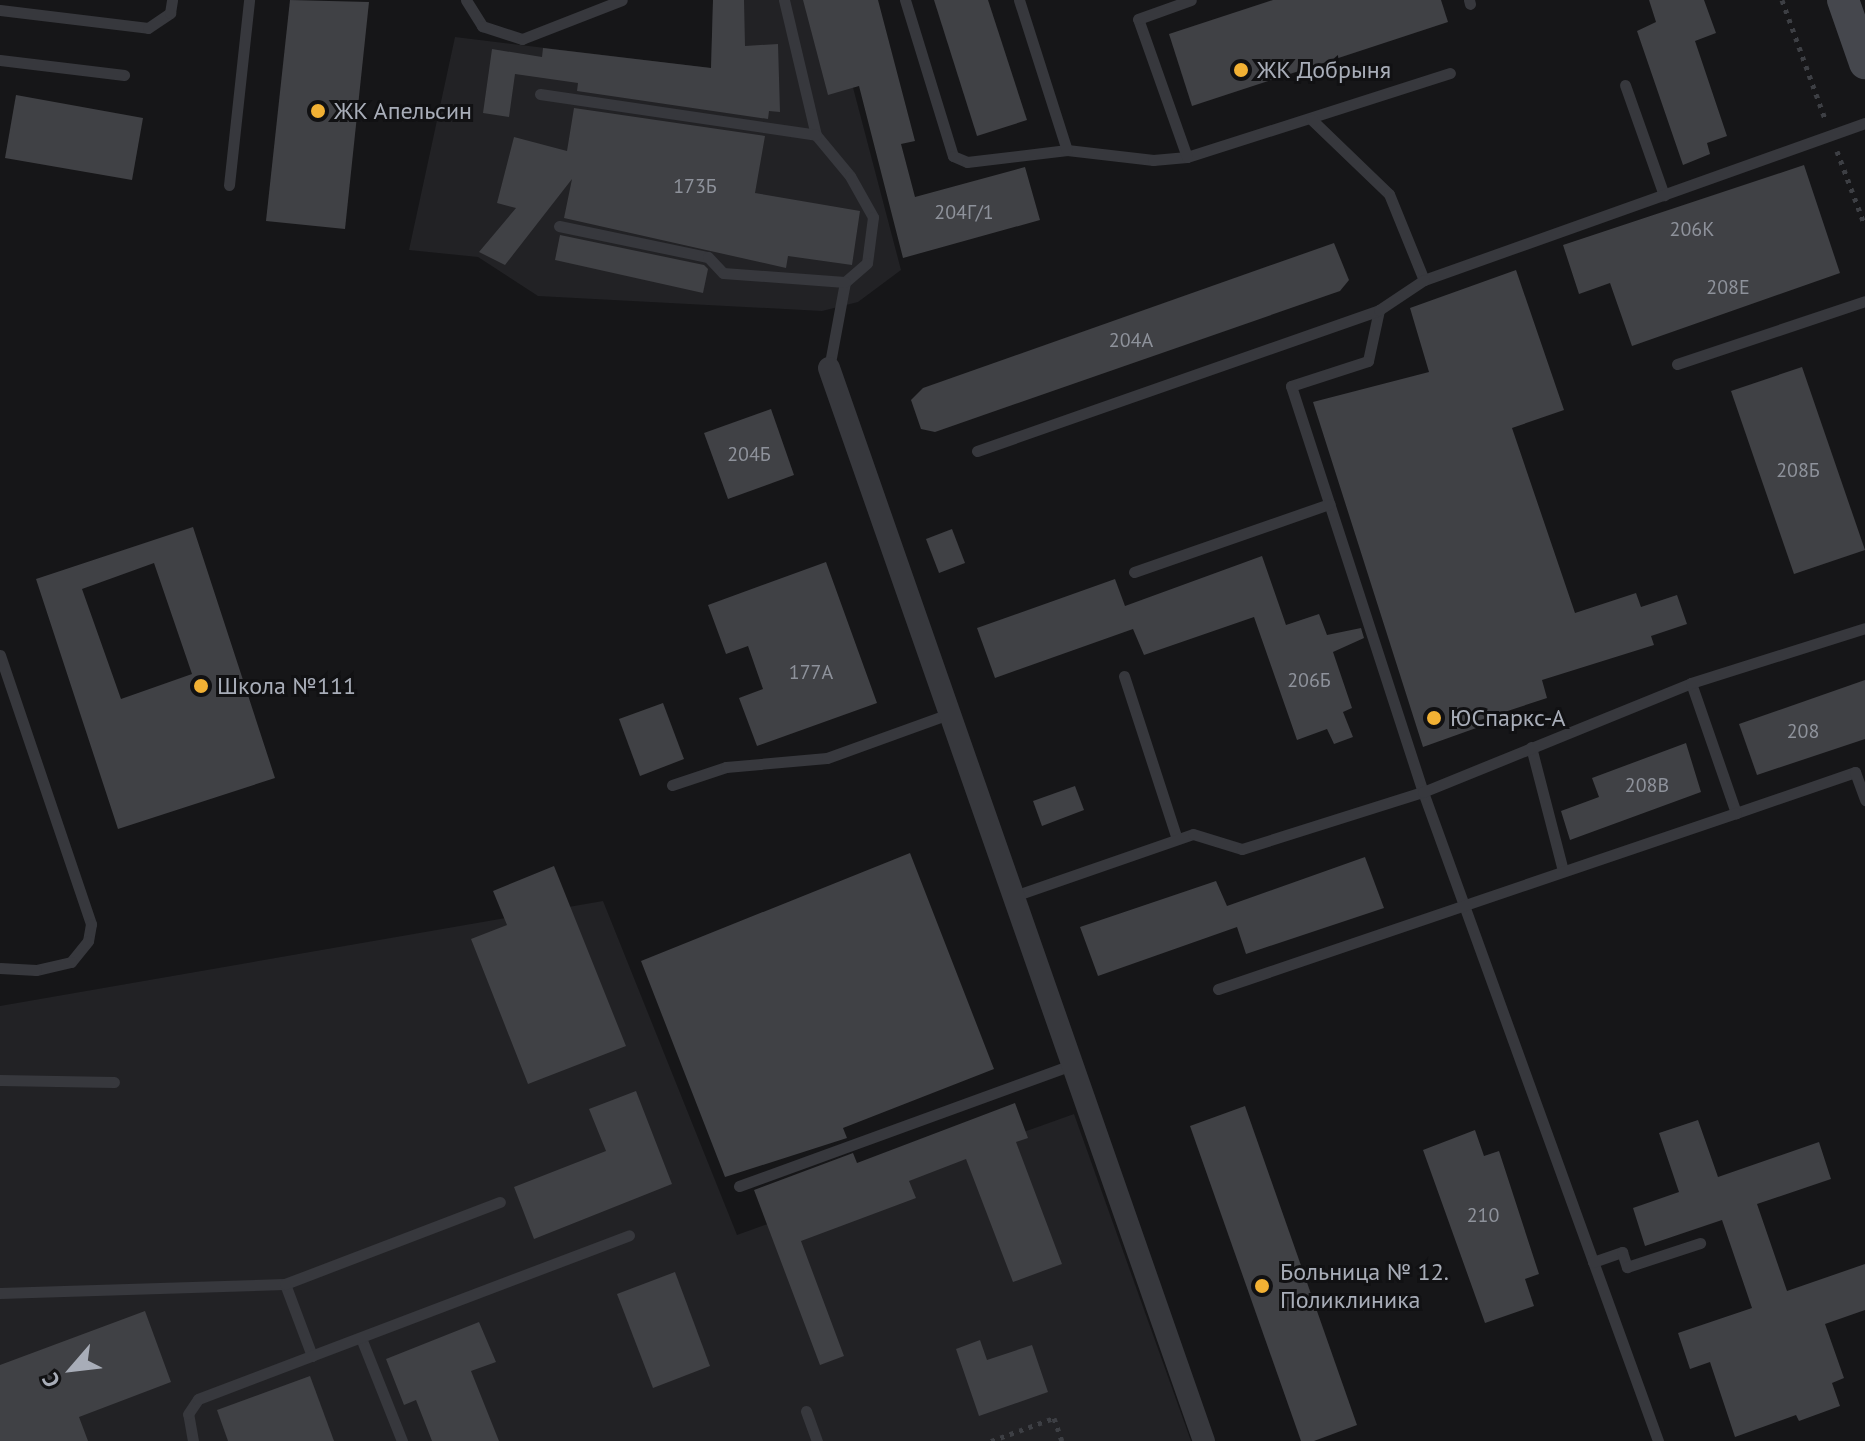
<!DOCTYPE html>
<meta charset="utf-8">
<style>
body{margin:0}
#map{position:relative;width:1865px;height:1441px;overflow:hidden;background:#161618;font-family:"PT Sans",sans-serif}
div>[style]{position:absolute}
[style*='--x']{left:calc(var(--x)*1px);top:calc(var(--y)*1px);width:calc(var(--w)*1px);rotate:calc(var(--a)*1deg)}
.built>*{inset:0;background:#222225}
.building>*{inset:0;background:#404145}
.path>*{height:5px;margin-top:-2.5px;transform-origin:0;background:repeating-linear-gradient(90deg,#3d3f44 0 4px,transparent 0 10px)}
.service>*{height:11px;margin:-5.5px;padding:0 5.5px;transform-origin:5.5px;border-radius:5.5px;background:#37383d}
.minor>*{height:22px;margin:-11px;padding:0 11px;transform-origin:11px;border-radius:11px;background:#37383d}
.secondary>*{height:32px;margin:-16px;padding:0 16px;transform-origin:16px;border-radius:16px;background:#45474d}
.dots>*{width:22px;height:22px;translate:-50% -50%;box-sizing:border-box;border:4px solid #111113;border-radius:50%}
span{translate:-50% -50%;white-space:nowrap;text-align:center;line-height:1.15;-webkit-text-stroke:6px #111113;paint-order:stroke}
.number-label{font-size:20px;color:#8e929b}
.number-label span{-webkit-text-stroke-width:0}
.poi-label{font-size:24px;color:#a8adb8}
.left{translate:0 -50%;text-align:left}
.north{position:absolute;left:32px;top:1329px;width:80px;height:80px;-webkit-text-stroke:6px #111113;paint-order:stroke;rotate:242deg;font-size:22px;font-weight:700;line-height:32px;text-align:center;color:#a8adb8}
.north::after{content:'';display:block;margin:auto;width:28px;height:36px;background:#a8adb8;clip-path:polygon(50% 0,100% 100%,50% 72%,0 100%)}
</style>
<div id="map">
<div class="built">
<i style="clip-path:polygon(713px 0,830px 0,901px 270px,858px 302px,822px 311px,538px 296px,478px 257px,409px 250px,455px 37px,711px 68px)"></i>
<i style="clip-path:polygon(603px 901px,737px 1235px,1074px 1114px,1191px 1441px,0 1441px,0 1006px)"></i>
</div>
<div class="building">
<i style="clip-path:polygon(290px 0,369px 2px,345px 229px,266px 221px)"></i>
<i style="clip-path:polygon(713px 0,744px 0,745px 46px,778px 44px,780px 112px,769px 111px,768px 119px,577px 91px,578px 83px,515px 74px,509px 117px,483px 113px,492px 49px,542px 57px,543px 48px,711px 68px)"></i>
<i style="clip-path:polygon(803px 0,878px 0,915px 141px,901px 144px,915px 197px,1025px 167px,1040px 220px,903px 258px,859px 86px,828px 95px)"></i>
<i style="clip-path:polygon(934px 0,988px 0,1027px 120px,977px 136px)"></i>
<i style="clip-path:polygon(1273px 0,1441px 0,1448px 22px,1192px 106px,1169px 34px)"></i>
<i style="clip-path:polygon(1649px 0,1704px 0,1716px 33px,1695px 41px,1727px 136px,1707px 143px,1710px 154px,1683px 165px,1637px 31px,1656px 22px)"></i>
<i style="clip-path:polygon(16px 95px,143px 118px,132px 180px,5px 158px)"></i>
<i style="clip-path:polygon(574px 108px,765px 136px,755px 193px,860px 211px,852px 265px,788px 256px,786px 268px,564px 218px,572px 179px,505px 265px,479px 252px,516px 208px,497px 203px,514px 137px,567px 151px)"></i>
<i style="clip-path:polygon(1804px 165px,1840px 273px,1632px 346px,1610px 283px,1579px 294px,1563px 245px)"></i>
<i style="clip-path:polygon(560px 235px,704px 265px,708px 269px,703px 293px,555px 260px)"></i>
<i style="clip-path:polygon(1334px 243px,1349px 280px,1340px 291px,935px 432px,921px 429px,911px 400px,923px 388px)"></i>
<i style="clip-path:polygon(1516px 270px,1564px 410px,1512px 428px,1575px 613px,1636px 593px,1641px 607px,1677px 595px,1687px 624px,1651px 636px,1654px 645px,1542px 680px,1547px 698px,1477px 721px,1479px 727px,1423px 747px,1313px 402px,1429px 372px,1410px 308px)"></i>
<i style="clip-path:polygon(1802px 367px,1865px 550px,1794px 574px,1731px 391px)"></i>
<i style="clip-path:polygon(771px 409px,794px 475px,728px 499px,704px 433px)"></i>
<i style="clip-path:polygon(evenodd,193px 527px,275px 778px,118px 829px,36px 579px,193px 527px,154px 563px,192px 674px,121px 699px,82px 589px,154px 563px)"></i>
<i style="clip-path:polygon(952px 529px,965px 563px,939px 573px,926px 539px)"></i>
<i style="clip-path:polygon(1262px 556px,1286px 625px,1319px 614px,1327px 635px,1361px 628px,1364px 638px,1333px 652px,1352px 708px,1343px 712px,1353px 737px,1334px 744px,1327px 729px,1297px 740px,1254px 617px,1144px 655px,1133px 629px,995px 678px,977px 628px,1115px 579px,1125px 606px)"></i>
<i style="clip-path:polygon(826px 562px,877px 703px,757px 746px,739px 698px,763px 689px,748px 646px,726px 654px,708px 605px)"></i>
<i style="clip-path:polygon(1865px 680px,1865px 739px,1757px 775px,1739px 724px)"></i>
<i style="clip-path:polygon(663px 703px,684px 759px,640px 776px,619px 719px)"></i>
<i style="clip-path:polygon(1686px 743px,1701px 792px,1570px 840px,1561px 811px,1599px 797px,1592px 778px)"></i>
<i style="clip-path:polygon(1075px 786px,1084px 810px,1042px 826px,1033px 801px)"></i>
<i style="clip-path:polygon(910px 853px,994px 1069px,843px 1128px,847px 1138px,725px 1177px,641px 961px)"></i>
<i style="clip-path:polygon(1365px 857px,1384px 908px,1246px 954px,1237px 927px,1098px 976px,1080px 927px,1216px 881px,1227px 906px)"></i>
<i style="clip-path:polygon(554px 866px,626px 1046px,528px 1084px,471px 939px,507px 925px,493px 891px)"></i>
<i style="clip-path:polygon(636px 1091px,672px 1184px,534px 1239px,514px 1187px,606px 1151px,589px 1109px)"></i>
<i style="clip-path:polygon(1015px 1103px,1028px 1138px,1016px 1142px,1062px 1264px,1013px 1282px,966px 1159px,909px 1181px,916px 1198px,801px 1241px,844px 1356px,820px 1365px,754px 1190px,853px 1153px,857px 1163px)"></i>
<i style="clip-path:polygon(1245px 1106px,1357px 1425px,1314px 1441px,1301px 1441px,1190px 1126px)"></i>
<i style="clip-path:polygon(1698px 1120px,1718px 1177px,1819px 1142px,1831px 1179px,1757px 1204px,1787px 1291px,1865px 1264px,1865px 1310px,1825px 1324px,1844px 1378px,1832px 1383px,1840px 1406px,1799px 1421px,1796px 1415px,1735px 1437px,1710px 1362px,1690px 1369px,1678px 1333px,1752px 1308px,1722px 1220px,1645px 1246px,1633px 1208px,1679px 1192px,1659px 1133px)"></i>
<i style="clip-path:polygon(1475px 1130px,1484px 1156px,1499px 1151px,1539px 1274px,1525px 1279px,1534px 1306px,1485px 1323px,1423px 1150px)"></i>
<i style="clip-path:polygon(675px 1272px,710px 1366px,653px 1388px,617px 1294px)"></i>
<i style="clip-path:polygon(145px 1311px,171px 1382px,79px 1417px,88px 1441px,0 1441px,0 1365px)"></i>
<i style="clip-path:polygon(479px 1322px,496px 1362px,471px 1371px,499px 1441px,432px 1441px,416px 1400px,404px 1405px,386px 1359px)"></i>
<i style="clip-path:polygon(980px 1340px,987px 1360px,1032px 1345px,1048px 1392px,979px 1416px,956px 1349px)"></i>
<i style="clip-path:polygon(310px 1376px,334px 1441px,228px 1441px,217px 1410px)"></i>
</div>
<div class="path">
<i style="--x:1782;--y:0;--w:127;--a:70.1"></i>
<i style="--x:1837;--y:151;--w:80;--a:69.5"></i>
<i style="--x:991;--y:1441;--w:67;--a:-20.1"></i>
<i style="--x:1054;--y:1418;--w:24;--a:71"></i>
</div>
<div class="service">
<i style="--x:466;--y:0;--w:31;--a:58"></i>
<i style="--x:482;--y:26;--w:42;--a:18"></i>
<i style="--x:522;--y:39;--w:107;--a:-21.3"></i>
<i style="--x:784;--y:0;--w:139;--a:76.7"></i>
<i style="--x:816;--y:135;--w:53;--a:50.3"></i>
<i style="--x:850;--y:176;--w:47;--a:60.7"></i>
<i style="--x:873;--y:217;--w:46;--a:97.4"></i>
<i style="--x:867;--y:263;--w:29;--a:139"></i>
<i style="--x:845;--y:282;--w:87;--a:100.5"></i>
<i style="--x:905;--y:0;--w:163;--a:72.9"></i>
<i style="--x:953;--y:156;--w:15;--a:23"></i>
<i style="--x:967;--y:162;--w:101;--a:-6.8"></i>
<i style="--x:1067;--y:150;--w:87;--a:6.6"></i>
<i style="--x:1153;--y:160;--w:34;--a:-5"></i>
<i style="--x:1187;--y:157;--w:276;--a:-17.7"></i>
<i style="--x:1019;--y:0;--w:157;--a:72.3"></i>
<i style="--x:1469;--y:0;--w:4;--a:76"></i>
<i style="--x:0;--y:10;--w:149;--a:6.9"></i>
<i style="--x:148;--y:28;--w:27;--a:-34"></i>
<i style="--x:170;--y:13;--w:13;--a:-81"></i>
<i style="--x:0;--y:60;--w:125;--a:6.9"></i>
<i style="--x:1625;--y:85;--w:117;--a:70.5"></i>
<i style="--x:540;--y:94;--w:279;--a:8.4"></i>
<i style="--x:1311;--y:119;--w:108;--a:43.9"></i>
<i style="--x:1389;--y:194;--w:93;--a:67.9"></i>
<i style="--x:1424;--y:280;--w:468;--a:-19.6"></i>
<i style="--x:1187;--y:157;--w:146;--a:-109.5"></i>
<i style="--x:1138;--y:19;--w:56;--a:-19.7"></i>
<i style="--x:229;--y:185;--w:186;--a:-83.8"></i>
<i style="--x:559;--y:226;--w:152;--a:11.8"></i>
<i style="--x:708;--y:257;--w:22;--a:47"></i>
<i style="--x:723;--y:273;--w:122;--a:4.2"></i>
<i style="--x:1379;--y:310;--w:52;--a:102.2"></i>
<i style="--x:1368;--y:361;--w:81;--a:162"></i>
<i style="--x:1291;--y:386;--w:427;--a:72"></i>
<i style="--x:1423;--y:792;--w:690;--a:70.09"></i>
<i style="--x:1677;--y:364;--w:198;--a:-18.5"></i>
<i style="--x:977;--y:451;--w:426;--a:-19.3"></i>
<i style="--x:1379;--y:310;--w:54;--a:-33.7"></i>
<i style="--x:1134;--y:572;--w:207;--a:-19.2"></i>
<i style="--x:0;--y:655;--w:284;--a:71.3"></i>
<i style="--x:91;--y:924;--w:17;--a:100"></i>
<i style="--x:88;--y:941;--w:27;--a:129"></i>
<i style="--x:71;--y:962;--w:36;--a:167"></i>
<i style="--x:36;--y:970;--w:36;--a:-177"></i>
<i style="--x:1124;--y:676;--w:171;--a:72"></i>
<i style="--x:1691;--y:683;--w:138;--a:70.9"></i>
<i style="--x:1736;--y:813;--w:126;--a:-19"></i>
<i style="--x:1855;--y:772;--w:30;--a:70"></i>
<i style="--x:1531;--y:747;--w:128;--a:75.5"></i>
<i style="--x:672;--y:785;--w:57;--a:-18.4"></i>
<i style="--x:726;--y:767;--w:101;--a:-5.1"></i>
<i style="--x:827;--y:758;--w:132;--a:-19.9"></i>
<i style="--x:1014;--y:896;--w:189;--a:-19.1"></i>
<i style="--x:1193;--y:834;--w:51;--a:17"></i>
<i style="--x:1242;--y:849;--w:190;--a:-17.5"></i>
<i style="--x:1423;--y:792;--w:289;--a:-22.1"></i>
<i style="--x:1691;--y:683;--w:182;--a:-17.5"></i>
<i style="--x:1218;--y:989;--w:547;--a:-18.77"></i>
<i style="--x:0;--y:1080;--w:114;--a:1"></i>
<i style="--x:739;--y:1186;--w:353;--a:-20"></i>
<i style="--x:1593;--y:1262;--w:31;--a:-19"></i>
<i style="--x:1622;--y:1252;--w:16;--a:72"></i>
<i style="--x:1627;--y:1267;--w:77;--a:-18.2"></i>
<i style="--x:285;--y:1284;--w:77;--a:69.4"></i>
<i style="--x:0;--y:1293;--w:285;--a:-1.8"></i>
<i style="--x:285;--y:1284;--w:230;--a:-20.9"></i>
<i style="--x:361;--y:1338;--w:111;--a:68.3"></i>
<i style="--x:806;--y:1411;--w:32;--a:70"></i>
<i style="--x:193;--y:1441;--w:27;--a:-100"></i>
<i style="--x:188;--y:1414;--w:18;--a:-56"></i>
<i style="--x:198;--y:1399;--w:461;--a:-20.8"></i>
</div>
<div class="minor">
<i style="--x:829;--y:368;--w:1137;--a:70.74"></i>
</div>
<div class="secondary">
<i style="--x:1843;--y:0;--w:67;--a:70.8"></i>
</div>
<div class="dots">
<i style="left:1241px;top:70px;background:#f2b134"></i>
<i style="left:318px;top:111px;background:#f2b134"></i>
<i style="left:201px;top:686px;background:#f2b134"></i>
<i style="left:1434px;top:718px;background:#f2b134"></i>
<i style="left:1262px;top:1286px;background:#f2b134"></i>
</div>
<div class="number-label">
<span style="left:695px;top:186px">173Б</span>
<span style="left:964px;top:212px">204Г/1</span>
<span style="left:1692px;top:229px">206К</span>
<span style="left:1728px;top:287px">208Е</span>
<span style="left:1131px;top:340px">204А</span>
<span style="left:749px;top:454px">204Б</span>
<span style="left:1798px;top:470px">208Б</span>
<span style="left:811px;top:672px">177А</span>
<span style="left:1309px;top:680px">206Б</span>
<span style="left:1803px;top:731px">208</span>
<span style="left:1647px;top:785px">208В</span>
<span style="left:1483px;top:1215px">210</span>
</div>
<div class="poi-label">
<span class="left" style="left:1257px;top:70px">ЖК Добрыня</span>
<span class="left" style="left:334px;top:111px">ЖК Апельсин</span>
<span class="left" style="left:217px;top:686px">Школа №111</span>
<span class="left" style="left:1450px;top:718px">ЮСпаркс-А</span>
<span class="left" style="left:1280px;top:1286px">Больница № 12.<br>Поликлиника</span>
</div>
<div class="north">С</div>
</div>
